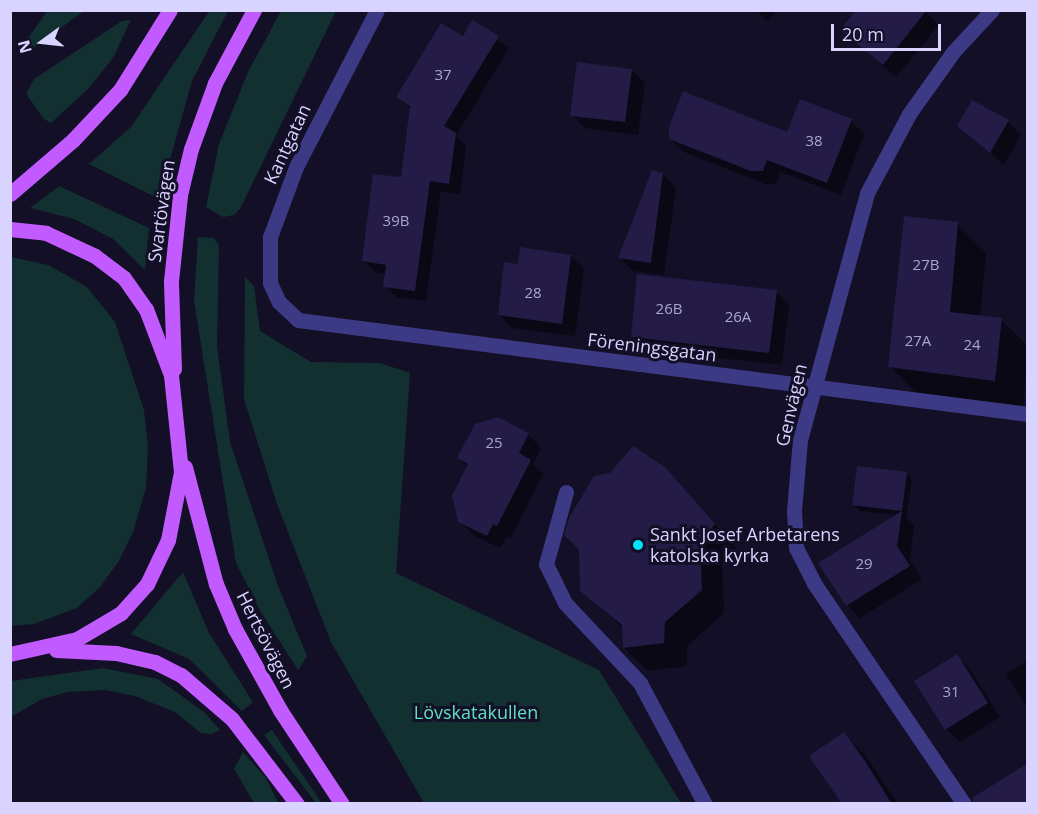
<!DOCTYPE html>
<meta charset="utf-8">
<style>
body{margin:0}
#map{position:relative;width:1038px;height:814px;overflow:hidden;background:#130f26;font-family:"Open Sans",sans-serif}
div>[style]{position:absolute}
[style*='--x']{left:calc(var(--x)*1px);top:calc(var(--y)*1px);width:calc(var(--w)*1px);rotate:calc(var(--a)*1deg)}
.green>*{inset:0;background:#12302f}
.shadow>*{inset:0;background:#0007}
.building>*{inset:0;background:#241b47}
.minor>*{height:15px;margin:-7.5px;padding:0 7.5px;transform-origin:7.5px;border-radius:7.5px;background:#3d3a85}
.major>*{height:15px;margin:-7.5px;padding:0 7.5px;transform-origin:7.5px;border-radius:7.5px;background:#c25bff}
.dots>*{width:16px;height:16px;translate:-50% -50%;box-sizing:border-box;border:3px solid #130f26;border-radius:50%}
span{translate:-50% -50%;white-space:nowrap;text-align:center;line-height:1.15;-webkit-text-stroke:6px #130f26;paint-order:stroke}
.number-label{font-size:15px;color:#aca6d1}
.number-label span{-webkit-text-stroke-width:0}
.street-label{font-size:18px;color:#d9d4ff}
.poi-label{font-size:18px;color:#d9d4ff}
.left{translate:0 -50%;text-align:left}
.park-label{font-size:18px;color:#5fe0c0}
.frame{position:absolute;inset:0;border:12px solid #d9d4ff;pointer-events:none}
.north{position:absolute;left:12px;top:12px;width:60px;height:60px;-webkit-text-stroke:4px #130f26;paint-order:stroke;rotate:255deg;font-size:16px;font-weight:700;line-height:24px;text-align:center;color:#d9d4ff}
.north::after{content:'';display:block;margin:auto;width:21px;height:27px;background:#d9d4ff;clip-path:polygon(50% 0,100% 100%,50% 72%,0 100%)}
.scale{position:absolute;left:831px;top:24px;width:110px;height:27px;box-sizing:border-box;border:3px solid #d9d4ff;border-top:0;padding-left:8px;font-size:18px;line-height:21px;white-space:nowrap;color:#d9d4ff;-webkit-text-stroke:4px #130f26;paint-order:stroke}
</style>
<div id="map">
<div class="green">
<i style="clip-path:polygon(210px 10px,228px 11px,192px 81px,159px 199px,89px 164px,131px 127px)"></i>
<i style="clip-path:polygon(47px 11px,84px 11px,32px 49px,27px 40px)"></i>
<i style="clip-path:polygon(281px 11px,336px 11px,240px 209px,234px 215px,223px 217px,206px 207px,219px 144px,248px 72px)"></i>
<i style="clip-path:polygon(131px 20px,113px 58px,88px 89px,51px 123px,44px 119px,26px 94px,34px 79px,122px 21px)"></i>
<i style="clip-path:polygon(59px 186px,149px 228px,145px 270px,113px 239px,74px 219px,30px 208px)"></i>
<i style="clip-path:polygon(198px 237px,214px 238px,219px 245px,217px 346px,230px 442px,278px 586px,307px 656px,298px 670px,259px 609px,236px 563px,194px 301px)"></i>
<i style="clip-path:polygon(11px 257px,48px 265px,87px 287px,115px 322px,144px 410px,148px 447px,146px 488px,133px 532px,119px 561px,100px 587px,77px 608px,34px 624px,11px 626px)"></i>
<i style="clip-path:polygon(245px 277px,254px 286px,260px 331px,311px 362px,380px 363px,410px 373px,396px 573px,599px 670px,681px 803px,424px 803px,331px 642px,277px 504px,244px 399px)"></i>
<i style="clip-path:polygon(183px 572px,209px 633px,253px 702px,242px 711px,189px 659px,131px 634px)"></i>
<i style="clip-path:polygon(103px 668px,158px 679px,204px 712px,220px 730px,212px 734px,201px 733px,175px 712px,135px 696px,105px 690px,68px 692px,42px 699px,11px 717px,11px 681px)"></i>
<i style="clip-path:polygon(272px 730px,295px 764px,322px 803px,316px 803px,264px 735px)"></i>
<i style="clip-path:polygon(243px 752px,266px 778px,278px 803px,254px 803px,234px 769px)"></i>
</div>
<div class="shadow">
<i style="clip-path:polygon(755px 10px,777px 10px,768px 21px)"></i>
<i style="clip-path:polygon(924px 10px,939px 25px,896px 77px,842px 30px)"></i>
<i style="clip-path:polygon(473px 22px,509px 48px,456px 136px,466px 146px,460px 194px,441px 191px,426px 301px,396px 297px,385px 286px,387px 274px,375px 272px,364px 261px,402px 179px,411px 109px,398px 97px,463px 38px)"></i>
<i style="clip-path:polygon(632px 70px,645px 83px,638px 135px,585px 128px,572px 115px)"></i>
<i style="clip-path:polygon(851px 121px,864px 134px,841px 195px,780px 172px,776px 184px,765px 184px,684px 152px,670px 139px,788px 134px)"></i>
<i style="clip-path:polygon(1008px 122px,1021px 135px,1004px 165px,959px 126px)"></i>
<i style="clip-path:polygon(663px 174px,676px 188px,664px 275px,633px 271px,620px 258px)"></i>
<i style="clip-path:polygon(957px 224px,986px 253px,980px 317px,1001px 320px,1028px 346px,1023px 410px,918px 395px,890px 366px)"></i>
<i style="clip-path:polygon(571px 256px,584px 269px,575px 336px,512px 328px,499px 315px,519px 265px)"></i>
<i style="clip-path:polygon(776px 291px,789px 304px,782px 365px,646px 350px,632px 337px)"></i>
<i style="clip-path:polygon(528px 434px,541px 448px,533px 464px,543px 474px,511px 538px,507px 536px,500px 548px,473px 535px,460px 521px,468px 467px,459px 458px)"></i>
<i style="clip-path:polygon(665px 469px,737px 549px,722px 566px,724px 613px,687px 646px,687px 666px,648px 671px,624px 648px,624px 629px,582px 591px)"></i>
<i style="clip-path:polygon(906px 473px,912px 480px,906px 517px,914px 525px,910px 561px,922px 579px,860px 618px,847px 605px,898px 515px,860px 511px,854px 504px)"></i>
<i style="clip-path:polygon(956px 656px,970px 669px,1000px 717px,960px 742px,946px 729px)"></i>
<i style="clip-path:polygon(1028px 660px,1028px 709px,1006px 674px)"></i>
<i style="clip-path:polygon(843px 733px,866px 756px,898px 804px,844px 804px)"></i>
</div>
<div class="building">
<i style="clip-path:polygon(856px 10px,927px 10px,883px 65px,840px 30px)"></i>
<i style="clip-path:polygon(472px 20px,499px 36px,444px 126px,456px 133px,449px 184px,430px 181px,415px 291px,383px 287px,386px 265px,362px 261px,373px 174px,401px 177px,410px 106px,396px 97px,441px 23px,463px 36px)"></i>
<i style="clip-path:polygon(577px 62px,632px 69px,625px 122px,570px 116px)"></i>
<i style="clip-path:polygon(683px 91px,787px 132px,800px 99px,852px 119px,827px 183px,767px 160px,763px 171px,751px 171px,669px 139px,669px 127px)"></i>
<i style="clip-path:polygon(972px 100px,1009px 120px,990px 153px,957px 126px)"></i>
<i style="clip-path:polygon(652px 170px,663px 173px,651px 263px,618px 258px)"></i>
<i style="clip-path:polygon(904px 216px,958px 222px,950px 312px,1002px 318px,995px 381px,888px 367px)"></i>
<i style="clip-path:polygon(520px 247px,571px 255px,562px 324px,498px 315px,504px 262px,518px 264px)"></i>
<i style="clip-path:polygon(637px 274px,777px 290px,769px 353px,631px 337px)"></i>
<i style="clip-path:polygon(498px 417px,529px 433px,519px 453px,531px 460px,497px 526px,493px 524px,487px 536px,458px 522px,452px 496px,468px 464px,457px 458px,475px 424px)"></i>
<i style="clip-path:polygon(633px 446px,666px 468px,715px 524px,700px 542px,702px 590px,665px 622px,664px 643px,623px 648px,622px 625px,580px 591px,579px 549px,564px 535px,569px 518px,594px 476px,610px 473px)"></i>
<i style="clip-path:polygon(857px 466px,907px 472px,902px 511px,852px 505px)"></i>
<i style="clip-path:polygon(902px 511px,897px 546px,910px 566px,846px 606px,818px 563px)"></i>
<i style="clip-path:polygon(957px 654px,988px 703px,945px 730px,914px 681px)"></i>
<i style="clip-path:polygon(844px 732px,865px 761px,892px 804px,842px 804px,809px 756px)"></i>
<i style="clip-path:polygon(1028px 763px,1028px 804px,974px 804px,972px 798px)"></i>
</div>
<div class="minor">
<i style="--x:377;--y:10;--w:177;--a:117.3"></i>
<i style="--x:296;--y:167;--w:75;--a:110.4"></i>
<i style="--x:270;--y:237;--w:46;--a:90"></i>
<i style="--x:270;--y:283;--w:21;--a:65"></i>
<i style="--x:279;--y:302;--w:26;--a:43"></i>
<i style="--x:298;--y:320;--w:736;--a:7.34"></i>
<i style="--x:566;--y:492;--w:75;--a:105.5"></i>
<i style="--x:546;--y:564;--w:43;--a:64"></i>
<i style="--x:565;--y:603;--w:110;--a:46.8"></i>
<i style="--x:640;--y:683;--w:137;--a:61.8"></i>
<i style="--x:964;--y:804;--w:267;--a:-124.2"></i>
<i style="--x:814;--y:583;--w:39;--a:-117"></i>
<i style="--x:796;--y:548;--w:37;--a:-93"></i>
<i style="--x:794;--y:511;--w:71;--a:-85.2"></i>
<i style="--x:800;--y:440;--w:256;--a:-74.8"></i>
<i style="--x:867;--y:193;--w:89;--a:-62"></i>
<i style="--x:909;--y:114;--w:76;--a:-54.6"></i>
<i style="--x:953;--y:52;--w:57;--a:-47.1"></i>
</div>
<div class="major">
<i style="--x:10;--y:194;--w:83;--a:-40.6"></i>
<i style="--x:73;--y:140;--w:69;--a:-46.8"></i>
<i style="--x:120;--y:90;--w:94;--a:-58"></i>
<i style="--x:10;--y:229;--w:36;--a:6"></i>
<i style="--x:46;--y:233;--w:54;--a:25.1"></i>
<i style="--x:95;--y:256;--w:36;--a:37"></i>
<i style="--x:124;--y:278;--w:38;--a:55"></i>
<i style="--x:146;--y:309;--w:71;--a:69.3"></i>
<i style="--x:171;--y:375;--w:98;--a:84.1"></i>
<i style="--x:181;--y:472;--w:69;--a:100.8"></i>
<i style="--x:168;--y:540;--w:49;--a:115.5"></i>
<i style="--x:147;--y:584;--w:39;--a:132"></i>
<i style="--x:121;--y:613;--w:51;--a:149.4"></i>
<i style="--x:77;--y:639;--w:69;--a:167.4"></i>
<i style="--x:174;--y:369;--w:88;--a:-92"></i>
<i style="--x:171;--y:281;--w:86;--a:-84"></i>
<i style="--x:180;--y:195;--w:47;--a:-76.6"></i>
<i style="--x:191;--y:149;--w:70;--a:-70"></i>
<i style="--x:215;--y:83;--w:83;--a:-61.9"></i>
<i style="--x:185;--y:467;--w:121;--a:75.2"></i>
<i style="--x:216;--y:584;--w:49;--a:67.1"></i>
<i style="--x:235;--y:629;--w:93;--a:60.9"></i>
<i style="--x:280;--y:710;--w:113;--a:56.6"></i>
<i style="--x:56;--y:650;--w:60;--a:2.9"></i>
<i style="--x:116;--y:653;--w:40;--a:13"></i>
<i style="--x:155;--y:662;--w:29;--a:27"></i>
<i style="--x:181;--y:675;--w:67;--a:40.8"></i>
<i style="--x:232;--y:719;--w:107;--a:52.6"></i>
</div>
<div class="dots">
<i style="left:638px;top:545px;background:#00e5ff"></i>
</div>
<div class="number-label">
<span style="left:443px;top:75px">37</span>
<span style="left:814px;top:141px">38</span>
<span style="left:396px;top:221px">39B</span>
<span style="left:926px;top:265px">27B</span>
<span style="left:533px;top:293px">28</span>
<span style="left:669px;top:309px">26B</span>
<span style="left:738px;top:317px">26A</span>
<span style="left:918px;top:341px">27A</span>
<span style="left:972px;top:345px">24</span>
<span style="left:494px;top:443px">25</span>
<span style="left:864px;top:564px">29</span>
<span style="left:951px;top:692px">31</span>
</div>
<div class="street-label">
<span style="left:287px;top:144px;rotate:-65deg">Kantgatan</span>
<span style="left:161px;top:211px;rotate:-82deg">Svartövägen</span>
<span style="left:652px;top:347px;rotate:7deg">Föreningsgatan</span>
<span style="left:791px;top:405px;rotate:-77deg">Genvägen</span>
<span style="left:266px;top:640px;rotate:63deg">Hertsövägen</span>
</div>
<div class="poi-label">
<span class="left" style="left:650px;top:545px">Sankt Josef Arbetarens<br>katolska kyrka</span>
</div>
<div class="park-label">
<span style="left:476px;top:712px">Lövskatakullen</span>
</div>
<div class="frame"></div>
<div class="north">N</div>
<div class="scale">20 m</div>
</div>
